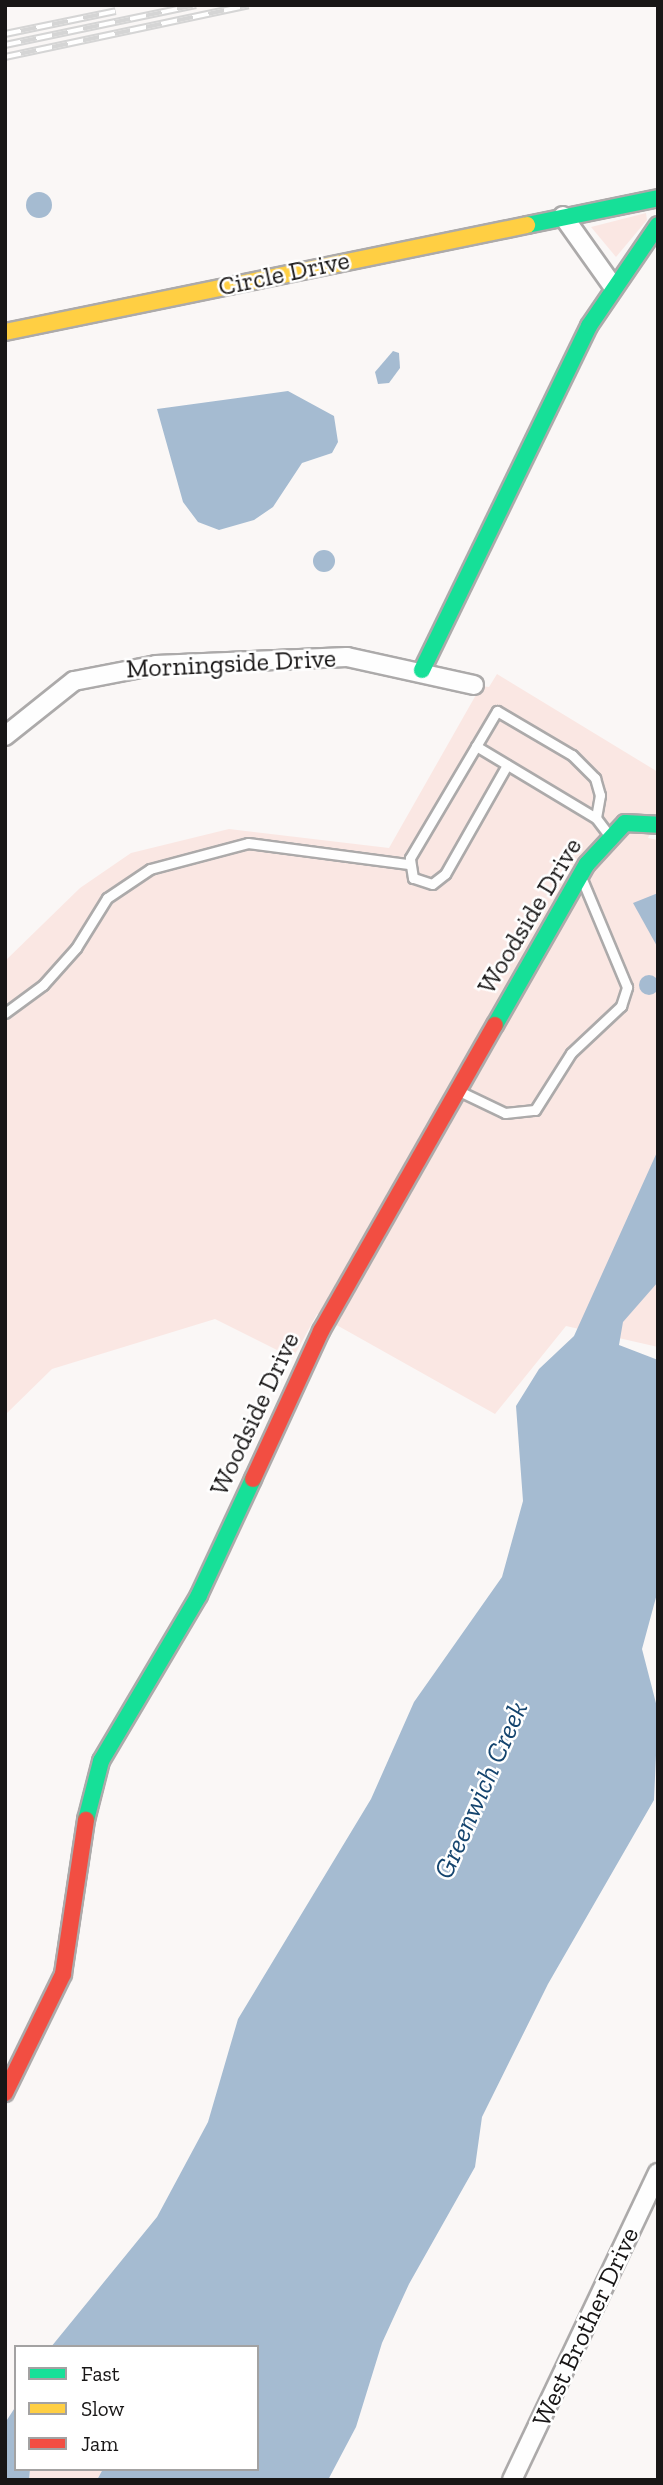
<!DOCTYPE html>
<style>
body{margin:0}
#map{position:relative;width:663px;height:2485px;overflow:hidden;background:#faf7f6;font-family:"Zilla Slab",serif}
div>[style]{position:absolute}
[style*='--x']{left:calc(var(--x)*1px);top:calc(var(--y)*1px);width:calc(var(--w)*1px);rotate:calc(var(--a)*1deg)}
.green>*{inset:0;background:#fae7e3}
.water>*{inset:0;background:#a5bbd1}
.round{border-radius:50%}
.roads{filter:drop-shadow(2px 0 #acaaaa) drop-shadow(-2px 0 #acaaaa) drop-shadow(0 2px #acaaaa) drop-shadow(0 -2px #acaaaa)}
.lane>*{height:9px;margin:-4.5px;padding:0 4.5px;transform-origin:4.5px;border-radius:4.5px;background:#fefefe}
.street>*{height:18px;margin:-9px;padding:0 9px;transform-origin:9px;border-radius:9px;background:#fefefe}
.fast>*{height:16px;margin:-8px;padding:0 8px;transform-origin:8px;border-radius:8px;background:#16e098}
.slow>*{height:16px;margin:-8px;padding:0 8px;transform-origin:8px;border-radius:8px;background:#ffcf43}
.jam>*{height:16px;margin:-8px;padding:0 8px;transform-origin:8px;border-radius:8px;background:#f24e42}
.rail>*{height:8px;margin-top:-4px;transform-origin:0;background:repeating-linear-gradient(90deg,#fff 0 16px,#d5d5d5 0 32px);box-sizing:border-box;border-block:2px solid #d5d5d5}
span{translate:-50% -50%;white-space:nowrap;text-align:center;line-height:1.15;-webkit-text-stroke:5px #fff;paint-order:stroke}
.street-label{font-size:26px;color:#181616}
.water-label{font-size:28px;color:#14446e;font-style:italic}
.frame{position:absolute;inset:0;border:7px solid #181616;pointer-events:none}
.legend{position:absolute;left:14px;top:2345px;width:245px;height:126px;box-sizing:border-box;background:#fff;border:2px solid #a3a2a2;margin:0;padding:9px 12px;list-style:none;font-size:21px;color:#181616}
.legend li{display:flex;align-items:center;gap:14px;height:35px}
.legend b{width:35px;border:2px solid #a3a2a2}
</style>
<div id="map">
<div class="green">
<i style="clip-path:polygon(646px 213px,647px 220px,616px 257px,591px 227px)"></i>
<i style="clip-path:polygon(497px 674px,658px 772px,658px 819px,648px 838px,658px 840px,658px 1347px,566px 1326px,495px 1414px,317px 1314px,293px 1358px,215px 1319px,52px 1369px,5px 1415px,5px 961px,80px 888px,131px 853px,229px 829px,389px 848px,481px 686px,489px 687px)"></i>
<i style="clip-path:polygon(30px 2469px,103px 2469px,97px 2480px,29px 2480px)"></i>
</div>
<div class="water">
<i class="round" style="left:26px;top:192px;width:26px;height:26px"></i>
<i style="clip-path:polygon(393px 351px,399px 353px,400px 368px,389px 383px,378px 384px,375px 372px)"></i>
<i style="clip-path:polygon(288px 391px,334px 416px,338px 442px,332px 453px,302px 463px,273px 507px,254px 520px,219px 530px,198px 522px,183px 502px,157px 409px)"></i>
<i class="round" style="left:313px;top:550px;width:22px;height:22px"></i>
<i style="clip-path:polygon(658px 893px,658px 948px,633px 903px)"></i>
<i class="round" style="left:639px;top:975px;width:20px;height:20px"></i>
<i style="clip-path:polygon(658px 1150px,658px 1282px,623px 1322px,619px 1345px,658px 1360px,658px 1590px,642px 1649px,658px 1711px,654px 1800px,548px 1984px,482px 2117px,475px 2167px,409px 2284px,382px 2343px,356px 2427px,328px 2480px,97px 2480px,103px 2469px,257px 2469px,257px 2347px,51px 2347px,157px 2217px,208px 2122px,238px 2019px,371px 1799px,414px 1702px,502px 1577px,523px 1501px,516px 1406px,539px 1369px,574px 1336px)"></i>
<i style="clip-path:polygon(16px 2406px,16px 2469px,30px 2469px,29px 2480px,5px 2480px,5px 2423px)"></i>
</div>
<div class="roads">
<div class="lane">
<i style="--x:476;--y:746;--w:140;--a:31"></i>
<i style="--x:596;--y:818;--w:21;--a:53"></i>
<i style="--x:507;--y:765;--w:125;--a:119.6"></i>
<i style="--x:445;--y:874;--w:16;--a:142"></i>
<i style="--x:432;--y:884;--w:20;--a:-162"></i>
<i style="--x:413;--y:878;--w:20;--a:-99"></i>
<i style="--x:410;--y:858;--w:171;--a:-59.4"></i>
<i style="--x:497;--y:711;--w:87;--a:30.4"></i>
<i style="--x:572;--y:755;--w:33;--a:45"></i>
<i style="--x:595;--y:778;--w:18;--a:74"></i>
<i style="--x:600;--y:795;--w:23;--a:100"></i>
<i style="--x:5;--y:1013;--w:47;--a:-36.4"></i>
<i style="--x:43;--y:985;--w:50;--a:-48.3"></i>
<i style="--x:76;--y:948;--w:59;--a:-58.2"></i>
<i style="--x:107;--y:898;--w:52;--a:-34"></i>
<i style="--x:150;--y:869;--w:101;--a:-14.9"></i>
<i style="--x:248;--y:843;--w:160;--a:7.5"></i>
<i style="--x:459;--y:1091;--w:51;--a:25.6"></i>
<i style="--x:505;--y:1113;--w:30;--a:-6"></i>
<i style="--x:535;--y:1110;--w:67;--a:-57.7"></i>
<i style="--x:571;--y:1053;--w:69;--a:-43.2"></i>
<i style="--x:621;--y:1006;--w:20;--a:-72"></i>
<i style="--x:627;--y:987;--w:114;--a:-112.7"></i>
</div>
<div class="street">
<i style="--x:563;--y:216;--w:85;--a:54.6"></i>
<i style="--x:5;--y:736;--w:88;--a:-38.6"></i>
<i style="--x:74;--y:681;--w:84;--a:-11"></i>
<i style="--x:156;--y:665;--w:191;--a:-2.4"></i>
<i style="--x:347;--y:657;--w:130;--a:12.4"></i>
<i style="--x:512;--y:2480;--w:340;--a:-64.6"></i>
</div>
<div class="fast">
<i style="--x:527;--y:225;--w:134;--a:-11.6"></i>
<i style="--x:422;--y:670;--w:382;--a:-64.1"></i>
<i style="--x:589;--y:326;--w:122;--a:-55.7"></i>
<i style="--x:495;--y:1025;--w:185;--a:-60.3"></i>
<i style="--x:587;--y:864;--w:56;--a:-47.2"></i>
<i style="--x:625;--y:823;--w:33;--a:3"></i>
<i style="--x:86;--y:1820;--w:61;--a:-75.7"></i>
<i style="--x:101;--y:1761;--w:193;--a:-59.4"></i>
<i style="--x:199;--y:1595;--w:128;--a:-65"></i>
</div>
<div class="slow">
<i style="--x:5;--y:332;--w:533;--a:-11.58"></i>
</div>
<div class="jam">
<i style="--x:253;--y:1479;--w:163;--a:-65.3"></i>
<i style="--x:321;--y:1331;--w:352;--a:-60.4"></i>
<i style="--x:5;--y:2093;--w:132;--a:-64"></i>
<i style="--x:63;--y:1974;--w:156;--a:-81.5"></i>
</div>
</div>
<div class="rail">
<i style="--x:5;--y:34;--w:113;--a:-11.7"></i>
<i style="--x:5;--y:45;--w:195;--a:-11.8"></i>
<i style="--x:5;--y:57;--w:249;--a:-12"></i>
</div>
<div class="street-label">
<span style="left:284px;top:274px;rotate:-12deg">Circle Drive</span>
<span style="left:231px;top:664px;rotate:-3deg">Morningside Drive</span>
<span style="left:530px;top:916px;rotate:-59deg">Woodside Drive</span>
<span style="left:255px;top:1414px;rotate:-65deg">Woodside Drive</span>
<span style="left:586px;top:2327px;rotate:-65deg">West Brother Drive</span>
</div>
<div class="water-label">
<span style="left:481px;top:1790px;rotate:-66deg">Greenwich Creek</span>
</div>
<div class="frame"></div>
<ul class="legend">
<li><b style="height:9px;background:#16e098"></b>Fast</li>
<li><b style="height:9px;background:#ffcf43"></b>Slow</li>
<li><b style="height:9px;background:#f24e42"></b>Jam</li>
</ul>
</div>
